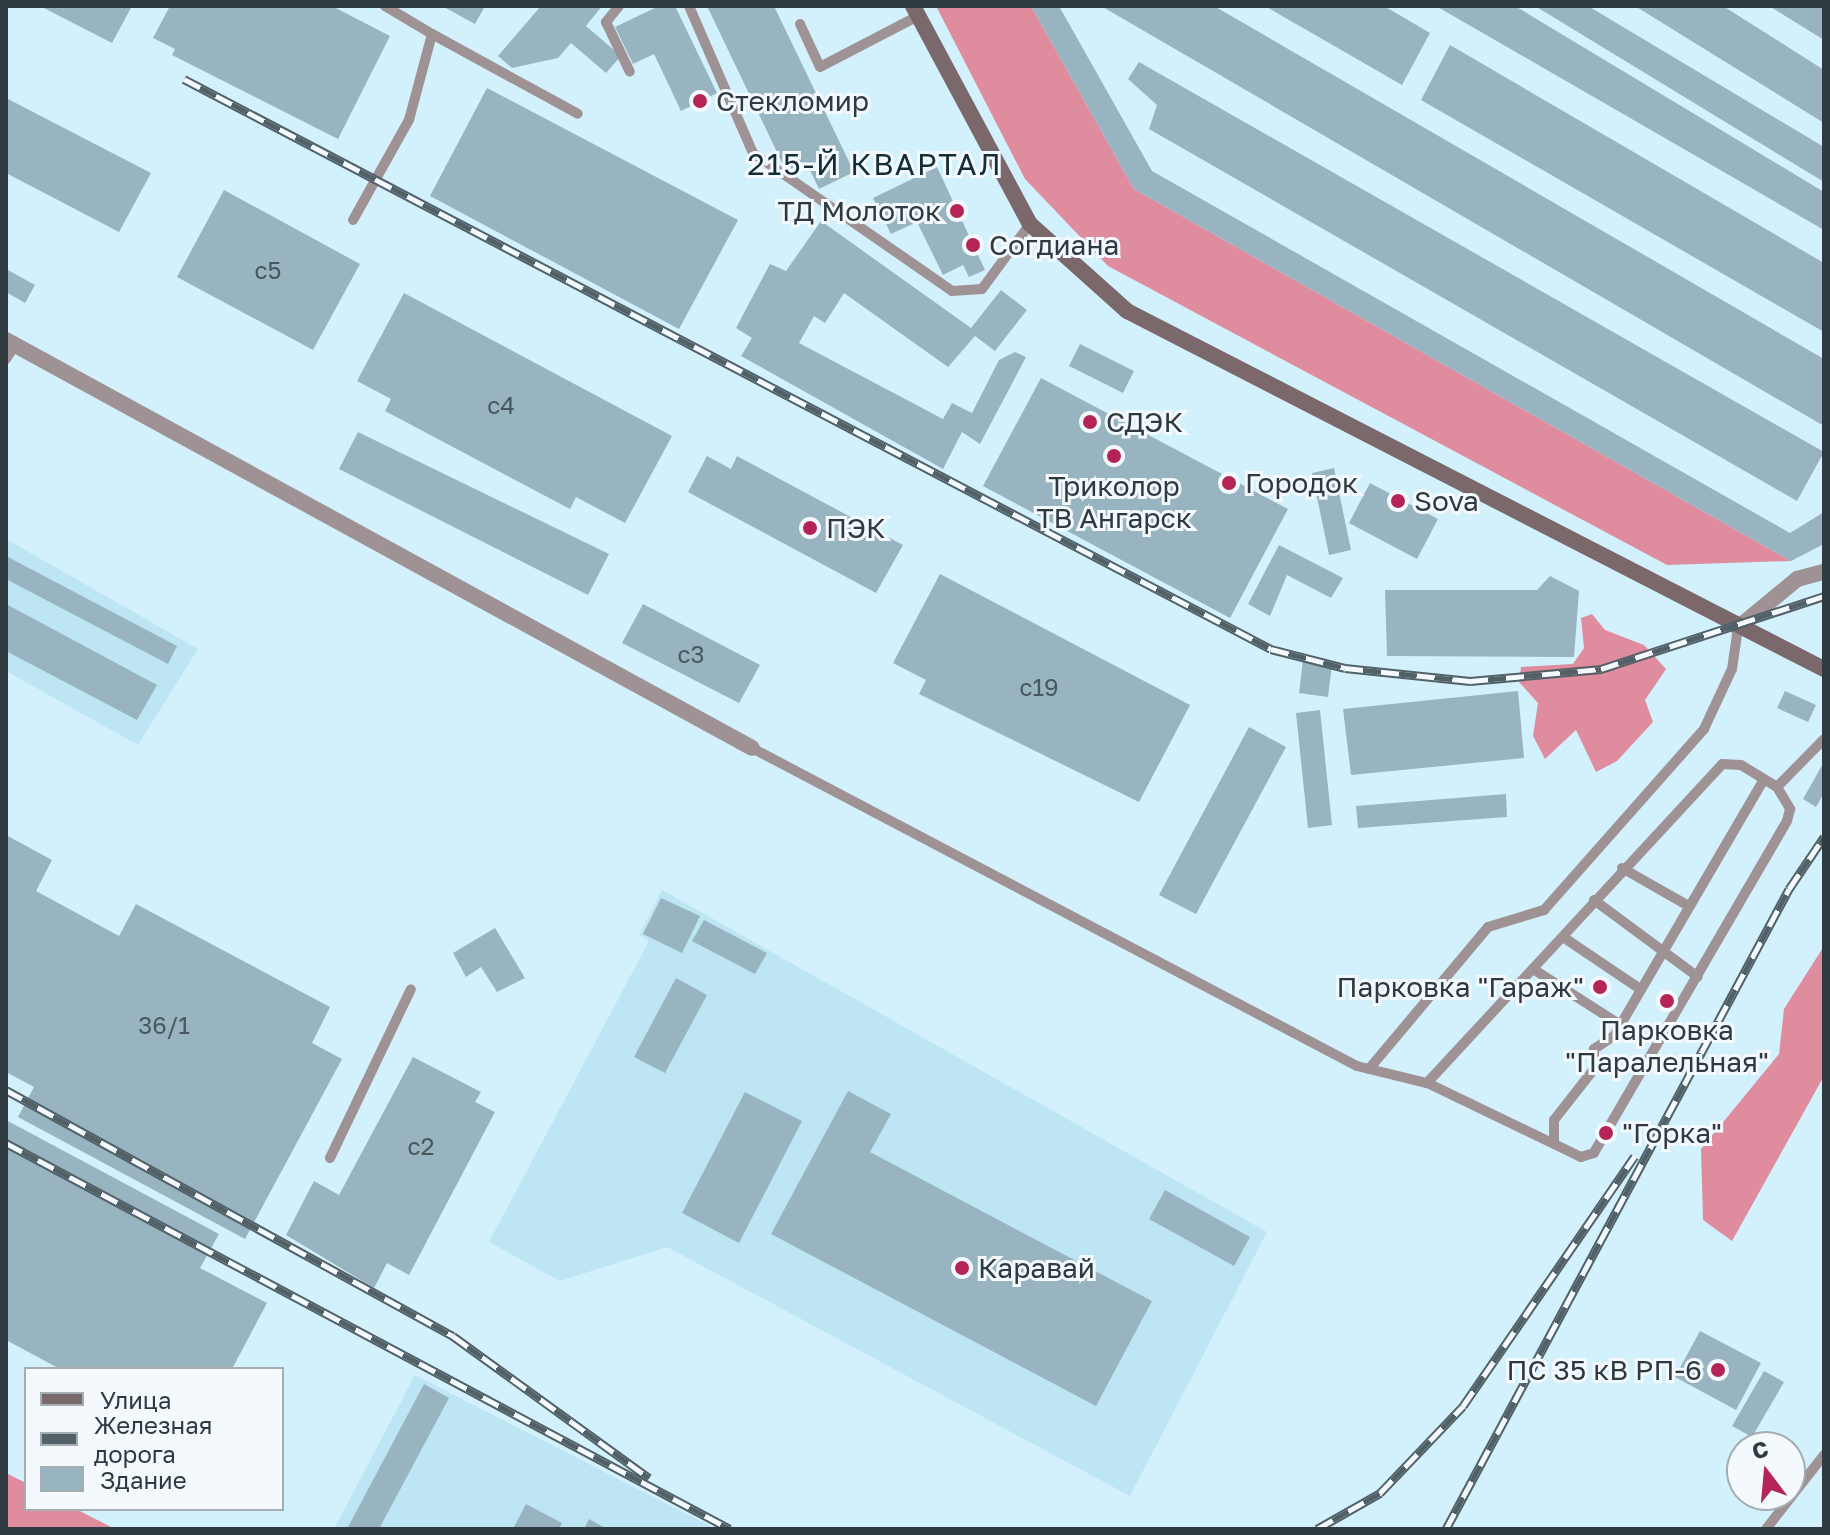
<!DOCTYPE html>
<meta charset="utf-8">
<style>
body{margin:0}
#map{position:relative;width:1830px;height:1535px;overflow:hidden;background:#d3f1fd;font-family:"Golos Text",sans-serif}
div>[style]{position:absolute}
[style*='--x']{left:calc(var(--x)*1px);top:calc(var(--y)*1px);width:calc(var(--w)*1px);rotate:calc(var(--a)*1deg)}
.built>*{inset:0;background:#bee5f4}
.forest>*{inset:0;background:#df8d9e}
.building>*{inset:0;background:#98b4c0}
.lane>*{height:10px;margin:-5px;padding:0 5px;transform-origin:5px;border-radius:5px;background:#9f9294}
.street>*{height:16px;margin:-8px;padding:0 8px;transform-origin:8px;border-radius:8px;background:#9f9294}
.secondary>*{height:16px;margin:-8px;padding:0 8px;transform-origin:8px;border-radius:8px;background:#7a686b}
.rail>*{height:9px;margin-top:-4.5px;transform-origin:0;background:repeating-linear-gradient(90deg,#f3f9fc 0 18px,#516167 0 36px);box-sizing:border-box;border-block:2px solid #516167}
.dots>*{width:22px;height:22px;translate:-50% -50%;box-sizing:border-box;border:4px solid #f3f9fc;border-radius:50%}
span{translate:-50% -50%;white-space:nowrap;text-align:center;line-height:1.15;-webkit-text-stroke:6px #f3f9fc;paint-order:stroke}
.number-label{font-size:24px;color:#48585f}
.number-label span{-webkit-text-stroke-width:0}
.poi-label{font-size:28px;color:#2e3a3f}
.left{translate:0 -50%;text-align:left}
.right{translate:-100% -50%;text-align:right}
.neighbourhood-label{font-size:30px;color:#142d37;letter-spacing:2px}
.frame{position:absolute;inset:0;border:8px solid #2e3a3f;pointer-events:none}
.legend{position:absolute;left:24px;top:1367px;width:260px;height:144px;box-sizing:border-box;background:#f3f9fc;border:2px solid #a4adb0;margin:0;padding:10px 14px;list-style:none;font-size:24px;color:#2e3a3f}
.legend li{display:flex;align-items:center;gap:16px;height:40px}
.legend b{width:40px;border:2px solid #a4adb0}
.north{position:absolute;left:1726px;top:1431px;width:80px;height:80px;box-sizing:border-box;background:#f3f9fc;border:2px solid #a4adb0;border-radius:50%;rotate:344deg;font-size:22px;font-weight:700;line-height:32px;text-align:center;color:#2e3a3f}
.north::after{content:'';display:block;margin:auto;width:28px;height:36px;background:#b42456;clip-path:polygon(50% 0,100% 100%,50% 72%,0 100%)}
</style>
<div id="map">
<div class="built">
<i style="clip-path:polygon(6px 539px,198px 649px,138px 745px,6px 671px)"></i>
<i style="clip-path:polygon(662px 890px,1267px 1232px,1130px 1496px,667px 1247px,560px 1281px,489px 1242px,649px 941px,639px 935px)"></i>
<i style="clip-path:polygon(415px 1375px,716px 1529px,334px 1529px)"></i>
</div>
<div class="forest">
<i style="clip-path:polygon(936px 6px,1031px 6px,1134px 189px,1791px 561px,1667px 565px,1108px 266px,1025px 179px)"></i>
<i style="clip-path:polygon(1592px 614px,1605px 630px,1644px 645px,1666px 669px,1645px 700px,1653px 722px,1617px 761px,1596px 772px,1576px 730px,1545px 759px,1533px 736px,1538px 703px,1519px 682px,1521px 667px,1573px 664px,1584px 648px,1581px 618px)"></i>
<i style="clip-path:polygon(1824px 946px,1824px 1076px,1732px 1241px,1703px 1220px,1701px 1149px,1779px 1054px,1784px 1009px)"></i>
<i style="clip-path:polygon(6px 1473px,26px 1483px,26px 1509px,76px 1509px,115px 1529px,6px 1529px)"></i>
</div>
<div class="building">
<i style="clip-path:polygon(40px 6px,132px 6px,112px 43px)"></i>
<i style="clip-path:polygon(170px 6px,332px 6px,390px 36px,338px 139px,172px 55px,175px 49px,153px 38px)"></i>
<i style="clip-path:polygon(442px 6px,485px 6px,475px 24px)"></i>
<i style="clip-path:polygon(541px 6px,602px 6px,586px 26px,621px 56px,606px 73px,571px 43px,558px 58px,512px 68px,498px 56px)"></i>
<i style="clip-path:polygon(659px 6px,675px 6px,717px 93px,681px 111px,654px 54px,633px 64px,615px 27px)"></i>
<i style="clip-path:polygon(707px 6px,774px 6px,854px 172px,819px 189px,806px 162px,786px 171px)"></i>
<i style="clip-path:polygon(1031px 6px,1059px 6px,1152px 171px,1790px 533px,1824px 512px,1824px 544px,1791px 561px,1134px 189px)"></i>
<i style="clip-path:polygon(1101px 6px,1214px 6px,1824px 359px,1824px 426px)"></i>
<i style="clip-path:polygon(1265px 6px,1384px 6px,1430px 33px,1402px 85px)"></i>
<i style="clip-path:polygon(1436px 6px,1515px 6px,1824px 192px,1824px 230px)"></i>
<i style="clip-path:polygon(1535px 6px,1588px 6px,1824px 147px,1824px 182px)"></i>
<i style="clip-path:polygon(1635px 6px,1723px 6px,1824px 70px,1824px 123px)"></i>
<i style="clip-path:polygon(1769px 6px,1824px 6px,1824px 40px)"></i>
<i style="clip-path:polygon(1450px 45px,1824px 263px,1824px 332px,1421px 100px)"></i>
<i style="clip-path:polygon(1139px 62px,1824px 452px,1797px 501px,1149px 129px,1157px 105px,1128px 79px)"></i>
<i style="clip-path:polygon(487px 88px,738px 220px,679px 329px,430px 196px)"></i>
<i style="clip-path:polygon(6px 98px,151px 173px,119px 232px,6px 173px)"></i>
<i style="clip-path:polygon(937px 167px,985px 270px,969px 277px,963px 265px,943px 275px,917px 222px,891px 234px,873px 198px)"></i>
<i style="clip-path:polygon(224px 190px,360px 264px,313px 350px,177px 277px)"></i>
<i style="clip-path:polygon(821px 221px,971px 328px,1001px 290px,1027px 310px,995px 351px,975px 336px,948px 367px,844px 293px,825px 323px,814px 316px,799px 343px,943px 419px,952px 403px,972px 413px,999px 360px,1015px 352px,1026px 357px,980px 444px,962px 432px,943px 469px,741px 356px,752px 338px,736px 328px,770px 264px,786px 271px)"></i>
<i style="clip-path:polygon(6px 269px,35px 285px,25px 303px,6px 292px)"></i>
<i style="clip-path:polygon(404px 293px,672px 436px,625px 523px,576px 497px,570px 509px,385px 411px,391px 399px,357px 381px)"></i>
<i style="clip-path:polygon(1080px 344px,1134px 371px,1123px 393px,1069px 366px)"></i>
<i style="clip-path:polygon(1041px 378px,1288px 509px,1230px 618px,983px 486px)"></i>
<i style="clip-path:polygon(358px 432px,609px 554px,588px 595px,339px 469px)"></i>
<i style="clip-path:polygon(707px 456px,731px 469px,737px 456px,903px 545px,876px 593px,688px 492px)"></i>
<i style="clip-path:polygon(1334px 468px,1351px 550px,1329px 555px,1312px 473px)"></i>
<i style="clip-path:polygon(1370px 483px,1438px 519px,1417px 559px,1349px 523px)"></i>
<i style="clip-path:polygon(1279px 545px,1343px 578px,1331px 598px,1287px 575px,1270px 616px,1248px 604px)"></i>
<i style="clip-path:polygon(6px 556px,177px 646px,168px 664px,6px 579px)"></i>
<i style="clip-path:polygon(940px 574px,1190px 705px,1139px 802px,919px 694px,926px 680px,893px 663px)"></i>
<i style="clip-path:polygon(1550px 576px,1579px 591px,1574px 657px,1387px 656px,1385px 590px,1537px 590px)"></i>
<i style="clip-path:polygon(6px 604px,157px 685px,137px 720px,6px 651px)"></i>
<i style="clip-path:polygon(643px 604px,760px 665px,739px 703px,622px 643px)"></i>
<i style="clip-path:polygon(1303px 660px,1332px 664px,1328px 697px,1299px 693px)"></i>
<i style="clip-path:polygon(1518px 691px,1524px 758px,1351px 775px,1343px 709px)"></i>
<i style="clip-path:polygon(1785px 691px,1816px 705px,1808px 722px,1777px 708px)"></i>
<i style="clip-path:polygon(1320px 710px,1332px 825px,1308px 828px,1296px 713px)"></i>
<i style="clip-path:polygon(1249px 727px,1286px 747px,1196px 914px,1159px 895px)"></i>
<i style="clip-path:polygon(1824px 762px,1824px 793px,1816px 807px,1803px 799px)"></i>
<i style="clip-path:polygon(1506px 794px,1507px 817px,1358px 828px,1356px 806px)"></i>
<i style="clip-path:polygon(6px 835px,52px 860px,36px 891px,119px 936px,136px 904px,330px 1007px,312px 1043px,342px 1059px,245px 1239px,18px 1117px,34px 1087px,6px 1072px)"></i>
<i style="clip-path:polygon(661px 898px,700px 916px,682px 953px,643px 934px)"></i>
<i style="clip-path:polygon(704px 920px,767px 953px,755px 974px,692px 941px)"></i>
<i style="clip-path:polygon(495px 928px,525px 978px,497px 992px,481px 967px,466px 977px,453px 953px)"></i>
<i style="clip-path:polygon(676px 978px,707px 995px,665px 1073px,634px 1057px)"></i>
<i style="clip-path:polygon(413px 1057px,481px 1092px,475px 1102px,495px 1112px,409px 1275px,387px 1263px,374px 1288px,286px 1235px,314px 1181px,339px 1195px)"></i>
<i style="clip-path:polygon(848px 1091px,891px 1114px,870px 1152px,1152px 1301px,1096px 1406px,771px 1234px)"></i>
<i style="clip-path:polygon(745px 1092px,802px 1121px,739px 1243px,682px 1213px)"></i>
<i style="clip-path:polygon(6px 1120px,219px 1234px,200px 1268px,267px 1303px,232px 1369px,60px 1369px,6px 1340px)"></i>
<i style="clip-path:polygon(1165px 1190px,1250px 1237px,1234px 1266px,1149px 1219px)"></i>
<i style="clip-path:polygon(1700px 1331px,1761px 1363px,1736px 1410px,1675px 1377px)"></i>
<i style="clip-path:polygon(1764px 1371px,1784px 1382px,1752px 1437px,1732px 1426px)"></i>
<i style="clip-path:polygon(424px 1384px,449px 1398px,379px 1529px,347px 1529px)"></i>
<i style="clip-path:polygon(526px 1504px,562px 1523px,559px 1529px,513px 1529px)"></i>
<i style="clip-path:polygon(589px 1519px,607px 1529px,584px 1529px)"></i>
</div>
<div class="lane">
<i style="--x:619;--y:6;--w:21;--a:129"></i>
<i style="--x:606;--y:22;--w:55;--a:64.4"></i>
<i style="--x:689;--y:6;--w:160;--a:66.5"></i>
<i style="--x:753;--y:153;--w:242;--a:34.7"></i>
<i style="--x:952;--y:291;--w:30;--a:-4"></i>
<i style="--x:982;--y:289;--w:81;--a:-53.6"></i>
<i style="--x:800;--y:24;--w:47;--a:65.1"></i>
<i style="--x:820;--y:67;--w:110;--a:-27.5"></i>
<i style="--x:432;--y:34;--w:166;--a:28.7"></i>
<i style="--x:353;--y:220;--w:115;--a:-60.8"></i>
<i style="--x:409;--y:120;--w:89;--a:-75"></i>
<i style="--x:432;--y:34;--w:55;--a:-149.2"></i>
<i style="--x:6;--y:359;--w:17;--a:-57"></i>
<i style="--x:752;--y:748;--w:683;--a:27.73"></i>
<i style="--x:1357;--y:1066;--w:72;--a:13.7"></i>
<i style="--x:1722;--y:764;--w:19;--a:3"></i>
<i style="--x:1741;--y:765;--w:42;--a:31.4"></i>
<i style="--x:1777;--y:787;--w:26;--a:59"></i>
<i style="--x:1790;--y:809;--w:12;--a:104"></i>
<i style="--x:1787;--y:821;--w:384;--a:120.2"></i>
<i style="--x:1594;--y:1153;--w:14;--a:163"></i>
<i style="--x:1581;--y:1157;--w:171;--a:-154.3"></i>
<i style="--x:1427;--y:1083;--w:434;--a:-47.2"></i>
<i style="--x:1777;--y:787;--w:67;--a:-45.6"></i>
<i style="--x:1622;--y:868;--w:75;--a:29.6"></i>
<i style="--x:1594;--y:900;--w:129;--a:36.5"></i>
<i style="--x:1563;--y:937;--w:89;--a:34"></i>
<i style="--x:1533;--y:969;--w:102;--a:32.6"></i>
<i style="--x:1369;--y:1069;--w:185;--a:-50"></i>
<i style="--x:1488;--y:927;--w:59;--a:-16.9"></i>
<i style="--x:1544;--y:910;--w:242;--a:-48.5"></i>
<i style="--x:1704;--y:729;--w:66;--a:-65"></i>
<i style="--x:1732;--y:669;--w:41;--a:-81.7"></i>
<i style="--x:1554;--y:1141;--w:21;--a:-90"></i>
<i style="--x:1554;--y:1120;--w:65;--a:-51.9"></i>
<i style="--x:1594;--y:1069;--w:20;--a:-90"></i>
<i style="--x:1594;--y:1049;--w:24;--a:-33"></i>
<i style="--x:1614;--y:1036;--w:295;--a:-59.7"></i>
<i style="--x:330;--y:1158;--w:187;--a:-64.4"></i>
<i style="--x:1766;--y:1529;--w:94;--a:-51.9"></i>
</div>
<div class="street">
<i style="--x:6;--y:340;--w:850;--a:28.67"></i>
<i style="--x:1738;--y:628;--w:77;--a:-39.7"></i>
<i style="--x:1797;--y:579;--w:28;--a:-15"></i>
</div>
<div class="secondary">
<i style="--x:913;--y:6;--w:247;--a:61.8"></i>
<i style="--x:1030;--y:224;--w:130;--a:41.9"></i>
<i style="--x:1127;--y:311;--w:784;--a:27.19"></i>
</div>
<div class="rail">
<i style="--x:184;--y:79;--w:1227;--a:27.67"></i>
<i style="--x:1271;--y:649;--w:76;--a:14.4"></i>
<i style="--x:1345;--y:668;--w:126;--a:5.9"></i>
<i style="--x:1470;--y:681;--w:132;--a:-5.2"></i>
<i style="--x:1601;--y:669;--w:235;--a:-18.1"></i>
<i style="--x:6;--y:1090;--w:510;--a:28.83"></i>
<i style="--x:453;--y:1336;--w:242;--a:35.9"></i>
<i style="--x:6;--y:1143;--w:820;--a:28.06"></i>
<i style="--x:1317;--y:1529;--w:73;--a:-29.7"></i>
<i style="--x:1380;--y:1493;--w:120;--a:-46.3"></i>
<i style="--x:1463;--y:1406;--w:303;--a:-55.5"></i>
<i style="--x:1446;--y:1529;--w:726;--a:-61.81"></i>
<i style="--x:1789;--y:889;--w:63;--a:-56.1"></i>
</div>
<div class="dots">
<i style="left:700px;top:101px;background:#b42456"></i>
<i style="left:957px;top:211px;background:#b42456"></i>
<i style="left:973px;top:245px;background:#b42456"></i>
<i style="left:1090px;top:422px;background:#b42456"></i>
<i style="left:1114px;top:456px;background:#b42456"></i>
<i style="left:1229px;top:483px;background:#b42456"></i>
<i style="left:1398px;top:501px;background:#b42456"></i>
<i style="left:810px;top:528px;background:#b42456"></i>
<i style="left:1600px;top:987px;background:#b42456"></i>
<i style="left:1667px;top:1001px;background:#b42456"></i>
<i style="left:1606px;top:1133px;background:#b42456"></i>
<i style="left:962px;top:1268px;background:#b42456"></i>
<i style="left:1718px;top:1370px;background:#b42456"></i>
</div>
<div class="number-label">
<span style="left:268px;top:270px">с5</span>
<span style="left:501px;top:405px">с4</span>
<span style="left:691px;top:654px">с3</span>
<span style="left:1039px;top:687px">с19</span>
<span style="left:164px;top:1025px">36/1</span>
<span style="left:421px;top:1146px">с2</span>
</div>
<div class="poi-label">
<span class="left" style="left:716px;top:101px">Стекломир</span>
<span class="right" style="left:941px;top:211px">ТД Молоток</span>
<span class="left" style="left:989px;top:245px">Согдиана</span>
<span class="left" style="left:1106px;top:422px">СДЭК</span>
<span class="left" style="left:1245px;top:483px">Городок</span>
<span style="left:1114px;top:502px">Триколор<br>ТВ Ангарск</span>
<span class="left" style="left:1414px;top:501px">Sova</span>
<span class="left" style="left:826px;top:528px">ПЭК</span>
<span class="right" style="left:1584px;top:987px">Парковка "Гараж"</span>
<span style="left:1667px;top:1046px">Парковка<br>"Паралельная"</span>
<span class="left" style="left:1622px;top:1133px">"Горка"</span>
<span class="left" style="left:978px;top:1268px">Каравай</span>
<span class="right" style="left:1702px;top:1370px">ПС 35 кВ РП-6</span>
</div>
<div class="neighbourhood-label">
<span style="left:875px;top:164px">215-Й КВАРТАЛ</span>
</div>
<div class="frame"></div>
<ul class="legend">
<li><b style="height:10px;background:#7a686b"></b>Улица</li>
<li><b style="height:10px;background:#516167"></b>Железная дорога</li>
<li><b style="height:22px;background:#98b4c0"></b>Здание</li>
</ul>
<div class="north">С</div>
</div>
